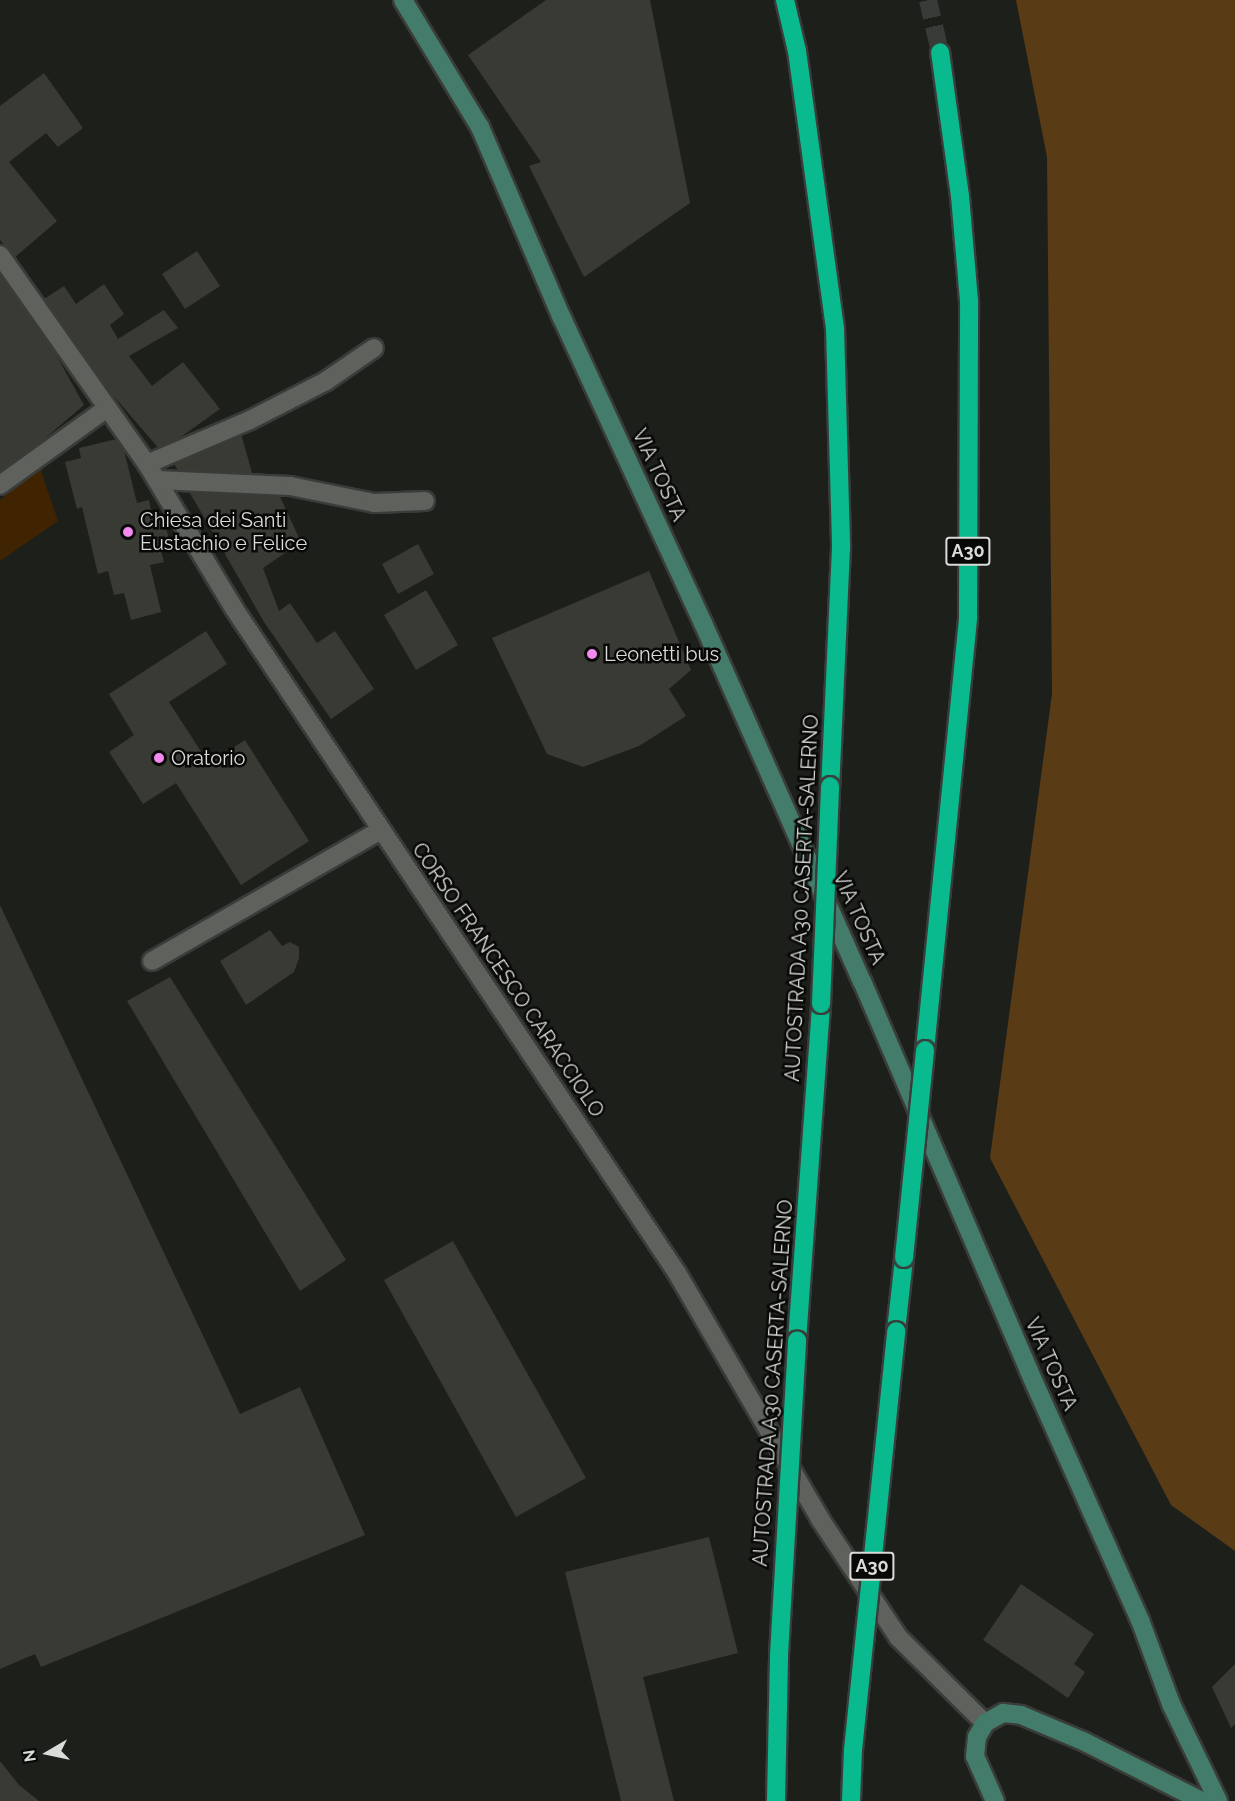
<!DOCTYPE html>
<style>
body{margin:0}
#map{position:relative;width:1235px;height:1801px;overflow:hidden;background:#1d1f1b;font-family:Raleway,sans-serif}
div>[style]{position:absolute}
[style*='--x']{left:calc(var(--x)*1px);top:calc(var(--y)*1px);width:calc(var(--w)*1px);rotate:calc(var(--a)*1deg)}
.green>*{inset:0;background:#402300}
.forest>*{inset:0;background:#593b16}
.building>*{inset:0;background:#3a3a34}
.highway-tunnel>*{height:18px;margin-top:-9px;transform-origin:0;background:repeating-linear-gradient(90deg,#393b38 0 18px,transparent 0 27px)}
.roads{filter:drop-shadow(2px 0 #3a3c39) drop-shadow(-2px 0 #3a3c39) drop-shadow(0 2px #3a3c39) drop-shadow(0 -2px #3a3c39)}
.street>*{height:18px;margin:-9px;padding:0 9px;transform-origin:9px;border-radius:9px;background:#5e615c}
.secondary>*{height:18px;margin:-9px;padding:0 9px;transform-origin:9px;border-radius:9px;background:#447c6b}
.highway>*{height:18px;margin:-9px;padding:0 9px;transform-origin:9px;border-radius:9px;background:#09ba8e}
.bridges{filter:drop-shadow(2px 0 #3a3c39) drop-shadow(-2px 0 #3a3c39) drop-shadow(0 2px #3a3c39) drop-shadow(0 -2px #3a3c39)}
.highway-bridge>*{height:18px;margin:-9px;padding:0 9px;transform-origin:9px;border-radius:9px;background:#09ba8e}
.dots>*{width:16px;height:16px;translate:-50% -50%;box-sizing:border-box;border:3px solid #080907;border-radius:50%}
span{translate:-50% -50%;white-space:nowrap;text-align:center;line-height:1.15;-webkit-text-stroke:5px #080907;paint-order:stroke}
.shield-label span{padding:2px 4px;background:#080907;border:2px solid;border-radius:4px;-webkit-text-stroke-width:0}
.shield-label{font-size:18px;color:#dadcd9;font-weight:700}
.street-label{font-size:20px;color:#dadcd9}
.poi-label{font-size:20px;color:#dadcd9}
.left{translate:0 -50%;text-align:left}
.north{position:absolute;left:18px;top:1723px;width:60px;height:60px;-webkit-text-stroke:4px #080907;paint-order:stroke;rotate:261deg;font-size:16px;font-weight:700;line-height:24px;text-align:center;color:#dadcd9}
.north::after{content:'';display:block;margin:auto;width:21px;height:27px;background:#dadcd9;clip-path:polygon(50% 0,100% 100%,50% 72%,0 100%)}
</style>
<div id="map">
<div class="green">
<i style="clip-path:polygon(40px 468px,58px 521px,0 561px,0 500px)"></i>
</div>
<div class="forest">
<i style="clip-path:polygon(1016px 0,1235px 0,1235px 1551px,1171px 1505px,990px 1158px,1052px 694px,1047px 157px)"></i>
</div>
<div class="building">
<i style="clip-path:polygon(546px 0,650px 0,690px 203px,584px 277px,529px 166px,541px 162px,468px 55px)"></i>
<i style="clip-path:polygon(44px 73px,83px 128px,58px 147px,46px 133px,9px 162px,57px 221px,14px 258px,0 240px,0 106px)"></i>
<i style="clip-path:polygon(197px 251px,220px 286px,185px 309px,162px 274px)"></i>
<i style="clip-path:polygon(0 271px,41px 328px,84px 405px,23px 457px,0 472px)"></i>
<i style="clip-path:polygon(104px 284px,124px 314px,110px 325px,118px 339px,164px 310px,178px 328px,129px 356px,152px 386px,183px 362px,220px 409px,161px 451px,105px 386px,44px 299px,64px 286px,76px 304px)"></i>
<i style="clip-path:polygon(240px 430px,254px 480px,181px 475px,171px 459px)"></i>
<i style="clip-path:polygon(121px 438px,137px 503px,149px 500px,153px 520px,164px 518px,170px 544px,160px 547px,164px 562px,150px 565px,161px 612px,131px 620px,124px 593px,114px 595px,108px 571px,98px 574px,82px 507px,77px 509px,65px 462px,81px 458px,79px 448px)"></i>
<i style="clip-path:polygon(186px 486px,276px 488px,301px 542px,263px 568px,279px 611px,290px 603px,317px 643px,335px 631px,374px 689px,331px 719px,264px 622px)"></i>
<i style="clip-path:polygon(418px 544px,434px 574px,398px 594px,382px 564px)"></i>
<i style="clip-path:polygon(649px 571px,691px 670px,669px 689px,686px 716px,639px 746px,583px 767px,547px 754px,492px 638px)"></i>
<i style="clip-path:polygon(426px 590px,458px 645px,416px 670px,384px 615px)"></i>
<i style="clip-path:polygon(206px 631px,227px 664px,169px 702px,209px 764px,245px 740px,309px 841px,241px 885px,176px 783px,143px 804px,109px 752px,134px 735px,109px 694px)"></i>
<i style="clip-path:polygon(0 905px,240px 1414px,300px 1387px,365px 1535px,41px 1667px,35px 1654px,0 1669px)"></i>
<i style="clip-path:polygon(270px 930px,282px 946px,290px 942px,299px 947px,299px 958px,294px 972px,246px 1005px,220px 961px)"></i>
<i style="clip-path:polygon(170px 977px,346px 1260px,300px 1291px,127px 1001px)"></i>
<i style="clip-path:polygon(453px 1241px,586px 1478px,516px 1517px,384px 1280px)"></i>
<i style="clip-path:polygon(709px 1537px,738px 1653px,643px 1677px,674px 1801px,621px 1801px,565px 1572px)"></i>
<i style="clip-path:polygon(1021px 1584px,1094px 1634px,1074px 1664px,1085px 1672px,1068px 1698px,983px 1640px)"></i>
<i style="clip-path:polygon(1235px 1664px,1235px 1724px,1231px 1728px,1212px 1687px)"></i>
<i style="clip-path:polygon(0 1761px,19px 1785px,39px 1801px,0 1801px)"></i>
</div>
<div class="highway-tunnel">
<i style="--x:928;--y:0;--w:53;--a:77"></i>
</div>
<div class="roads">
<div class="street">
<i style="--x:0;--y:255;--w:256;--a:54.9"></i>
<i style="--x:147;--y:464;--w:170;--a:58.9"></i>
<i style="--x:235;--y:610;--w:797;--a:56.31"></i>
<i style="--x:677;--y:1273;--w:285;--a:59.8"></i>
<i style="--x:820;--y:1519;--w:141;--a:56.5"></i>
<i style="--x:898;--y:1637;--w:122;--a:44.7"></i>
<i style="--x:147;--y:464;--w:112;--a:-23.1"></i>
<i style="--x:250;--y:420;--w:85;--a:-27.2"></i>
<i style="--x:326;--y:381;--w:58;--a:-34.5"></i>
<i style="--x:157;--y:480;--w:133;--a:2.6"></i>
<i style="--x:290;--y:486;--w:86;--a:11.4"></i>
<i style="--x:374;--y:503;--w:51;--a:-2.2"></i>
<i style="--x:0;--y:485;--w:132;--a:-35.7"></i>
<i style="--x:152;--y:961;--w:264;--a:-29.8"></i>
</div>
<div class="secondary">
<i style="--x:403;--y:0;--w:149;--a:58.8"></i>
<i style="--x:480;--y:127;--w:208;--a:66.8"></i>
<i style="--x:562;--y:318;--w:336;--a:65.2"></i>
<i style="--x:703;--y:623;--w:392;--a:66.1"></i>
<i style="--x:862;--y:981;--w:424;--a:66.8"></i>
<i style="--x:1029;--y:1371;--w:273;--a:66"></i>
<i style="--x:1140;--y:1620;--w:90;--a:69.7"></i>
<i style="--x:1171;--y:1704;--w:108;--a:64.1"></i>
<i style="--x:995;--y:1801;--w:49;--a:-114"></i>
<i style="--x:975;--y:1756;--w:19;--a:-84"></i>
<i style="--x:977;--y:1737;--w:16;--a:-60"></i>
<i style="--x:985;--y:1723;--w:21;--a:-29"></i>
<i style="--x:1003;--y:1713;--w:18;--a:6"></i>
<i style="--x:1021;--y:1715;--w:67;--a:22.8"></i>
<i style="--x:1083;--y:1741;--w:133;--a:26.8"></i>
</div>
<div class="highway">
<i style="--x:785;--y:0;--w:52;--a:76.8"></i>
<i style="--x:797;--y:51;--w:280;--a:82.2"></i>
<i style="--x:835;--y:328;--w:220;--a:88.4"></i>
<i style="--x:841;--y:548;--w:238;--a:92.6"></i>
<i style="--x:925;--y:1050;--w:434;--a:-84.3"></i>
<i style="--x:968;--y:618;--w:317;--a:-89.8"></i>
<i style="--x:969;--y:301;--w:105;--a:-94.9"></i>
<i style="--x:960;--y:196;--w:145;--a:-97.9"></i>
<i style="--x:896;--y:1331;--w:73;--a:-83.7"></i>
<i style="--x:797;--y:1341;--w:338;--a:-85.9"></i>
</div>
</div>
<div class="bridges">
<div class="highway-bridge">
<i style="--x:821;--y:1004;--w:218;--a:-87.6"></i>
<i style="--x:904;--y:1258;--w:209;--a:-84.2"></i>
<i style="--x:776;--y:1801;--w:146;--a:-88.8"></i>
<i style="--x:779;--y:1655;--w:315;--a:-86.7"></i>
<i style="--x:851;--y:1801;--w:51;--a:-87.8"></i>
<i style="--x:853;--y:1750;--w:421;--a:-84.1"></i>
</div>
</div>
<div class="dots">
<i style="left:128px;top:532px;background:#f489f0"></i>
<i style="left:592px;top:654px;background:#f489f0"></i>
<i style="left:159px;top:758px;background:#f489f0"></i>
</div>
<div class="shield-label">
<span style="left:968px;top:551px">A30</span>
<span style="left:872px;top:1566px">A30</span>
</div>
<div class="street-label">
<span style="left:659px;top:475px;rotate:65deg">VIA TOSTA</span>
<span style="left:802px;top:898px;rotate:-87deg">AUTOSTRADA A30 CASERTA-SALERNO</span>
<span style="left:859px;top:918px;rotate:66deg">VIA TOSTA</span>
<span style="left:508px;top:980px;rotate:56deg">CORSO FRANCESCO CARACCIOLO</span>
<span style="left:1051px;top:1364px;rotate:66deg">VIA TOSTA</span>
<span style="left:773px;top:1383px;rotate:-86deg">AUTOSTRADA A30 CASERTA-SALERNO</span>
</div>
<div class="poi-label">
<span class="left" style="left:140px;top:532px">Chiesa dei Santi<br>Eustachio e Felice</span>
<span class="left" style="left:604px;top:654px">Leonetti bus</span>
<span class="left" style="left:171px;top:758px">Oratorio</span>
</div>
<div class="north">N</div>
</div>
